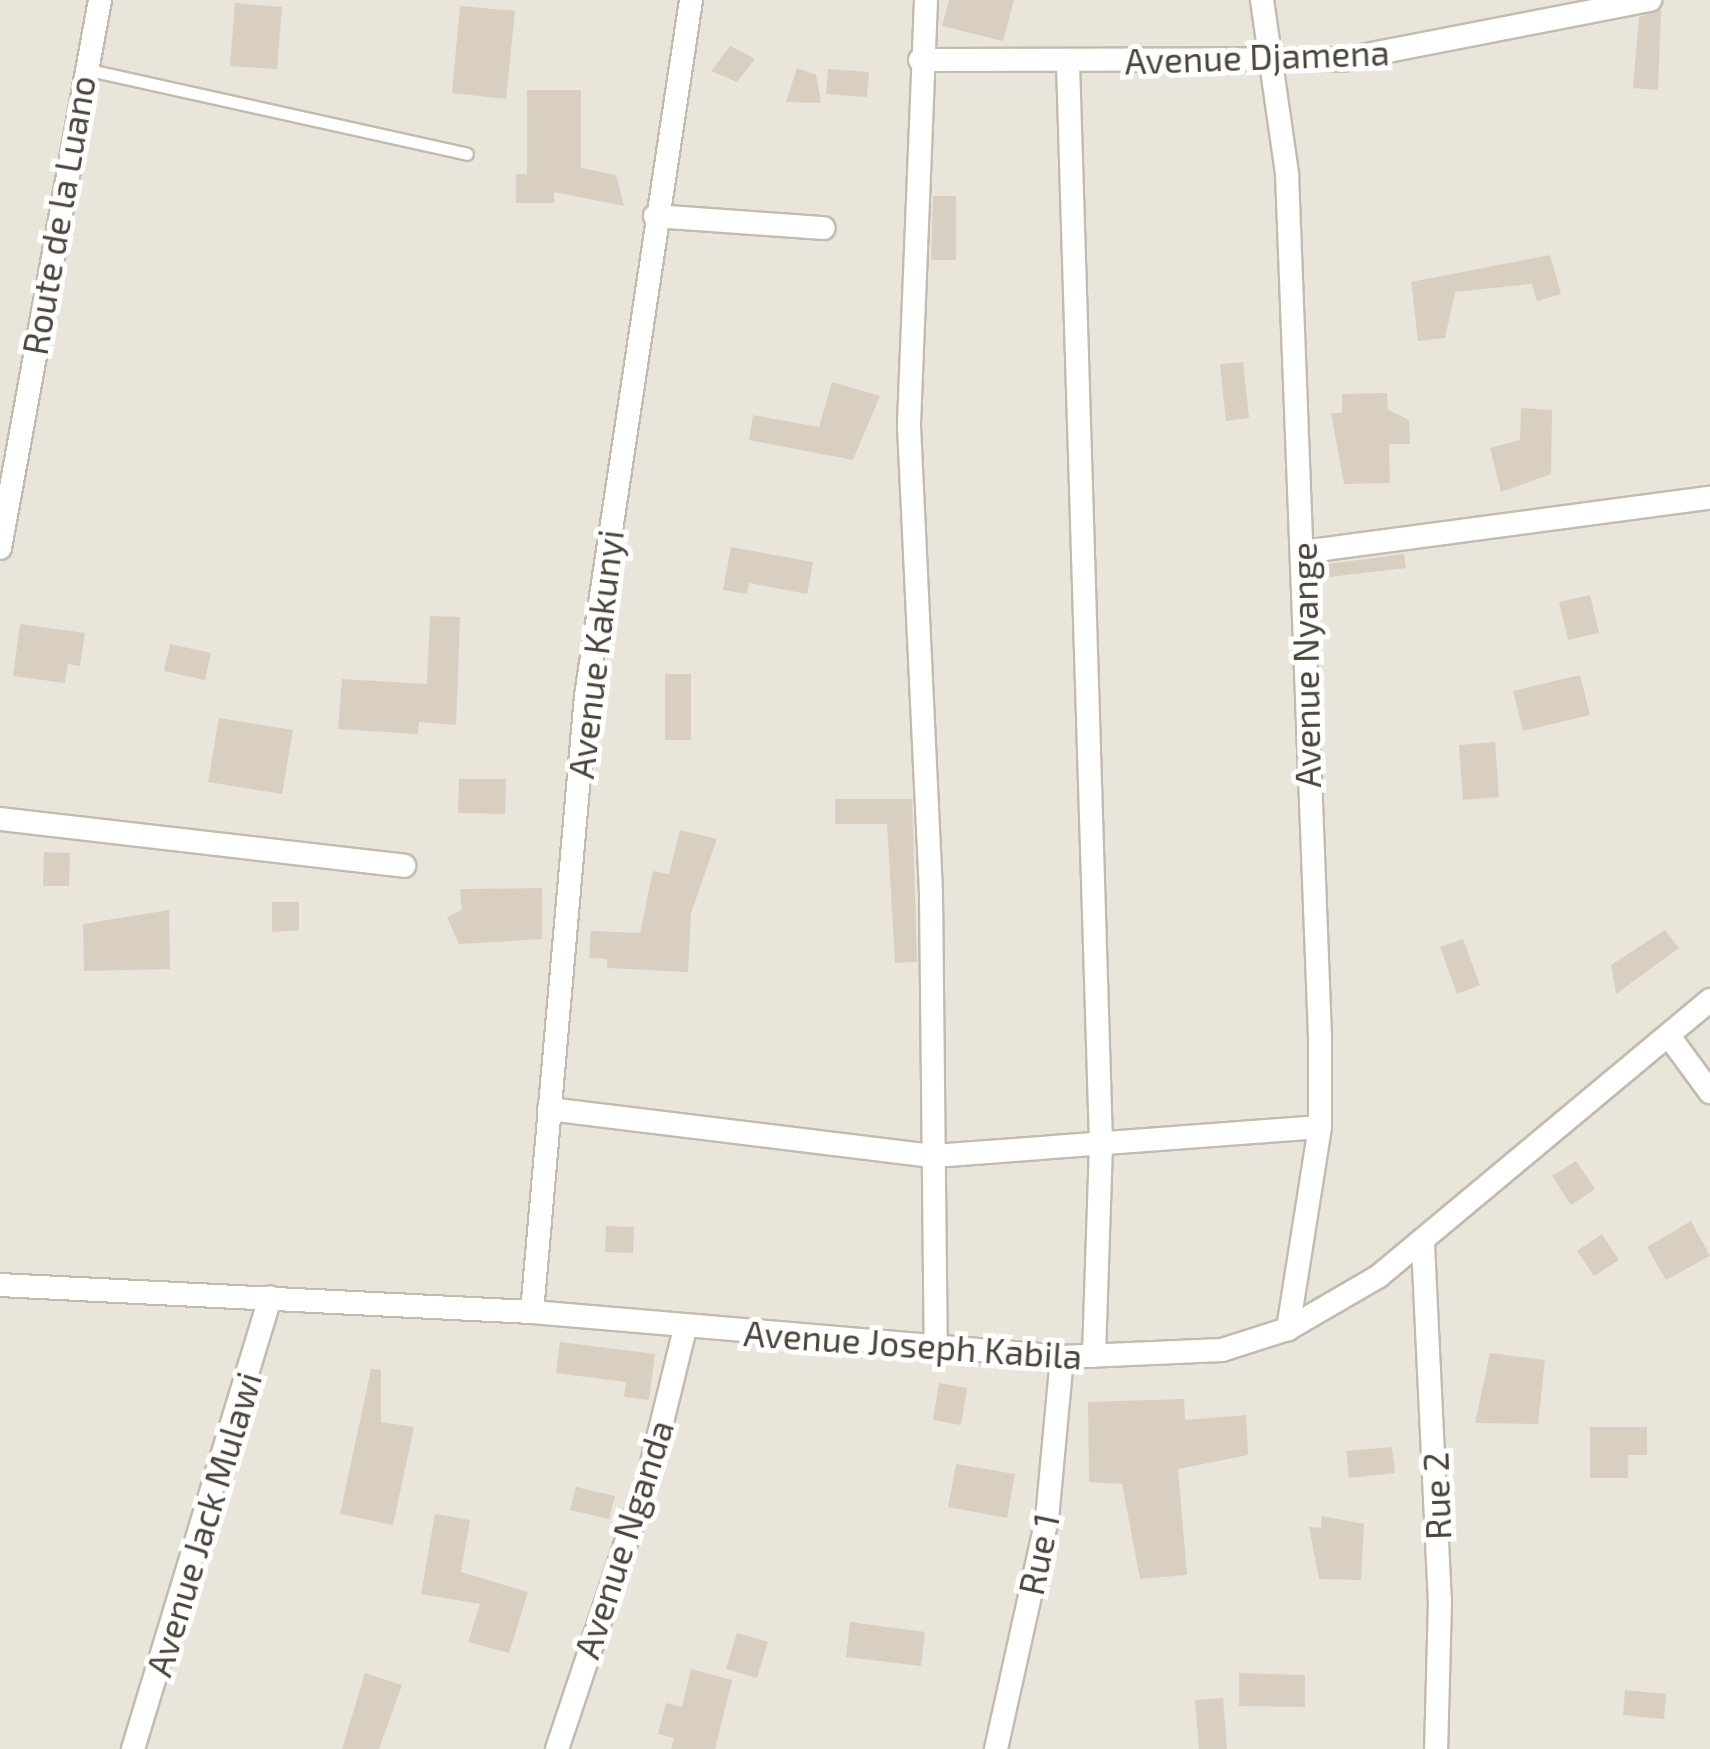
<!DOCTYPE html>
<style>
body{margin:0}
#map{position:relative;width:1710px;height:1749px;overflow:hidden;background:#f6f3ec;font-family:"Exo 2",sans-serif}
div>[style]{position:absolute}
[style*='--x']{left:calc(var(--x)*1px);top:calc(var(--y)*1px);width:calc(var(--w)*1px);rotate:calc(var(--a)*1deg)}
.residential>*{inset:0;background:#eae5da}
.building>*{inset:0;background:#d8cfc1}
.roads{filter:drop-shadow(2px 0 #c2bbae) drop-shadow(-2px 0 #c2bbae) drop-shadow(0 2px #c2bbae) drop-shadow(0 -2px #c2bbae)}
.service>*{height:11px;margin:-5.5px;padding:0 5.5px;transform-origin:5.5px;border-radius:5.5px;background:#fff}
.minor>*{height:22px;margin:-11px;padding:0 11px;transform-origin:11px;border-radius:11px;background:#fff}
span{translate:-50% -50%;white-space:nowrap;text-align:center;line-height:1.15;-webkit-text-stroke:10px #fff;paint-order:stroke}
.street-label{font-size:35px;color:#4b4439}
</style>
<div id="map">
<div class="residential">
<i style="clip-path:polygon(0 0,1710px 0,1710px 1749px,0 1749px)"></i>
</div>
<div class="building">
<i style="clip-path:polygon(949px 0,1014px 0,1003px 41px,942px 26px)"></i>
<i style="clip-path:polygon(235px 3px,282px 7px,277px 69px,230px 66px)"></i>
<i style="clip-path:polygon(460px 6px,515px 11px,506px 99px,452px 93px)"></i>
<i style="clip-path:polygon(1661px 10px,1658px 90px,1633px 88px,1639px 17px)"></i>
<i style="clip-path:polygon(730px 46px,755px 59px,737px 82px,711px 71px)"></i>
<i style="clip-path:polygon(797px 68px,816px 75px,821px 103px,786px 102px)"></i>
<i style="clip-path:polygon(828px 69px,869px 72px,867px 97px,826px 94px)"></i>
<i style="clip-path:polygon(527px 90px,581px 90px,581px 168px,616px 175px,624px 206px,554px 192px,554px 203px,516px 203px,516px 174px,527px 174px)"></i>
<i style="clip-path:polygon(933px 196px,956px 196px,956px 260px,931px 260px)"></i>
<i style="clip-path:polygon(1550px 255px,1561px 294px,1537px 301px,1532px 284px,1455px 292px,1445px 338px,1418px 341px,1411px 282px)"></i>
<i style="clip-path:polygon(1243px 362px,1249px 418px,1226px 421px,1220px 364px)"></i>
<i style="clip-path:polygon(832px 382px,880px 396px,853px 460px,749px 440px,753px 415px,819px 427px)"></i>
<i style="clip-path:polygon(1387px 393px,1388px 410px,1409px 420px,1410px 444px,1389px 444px,1390px 483px,1344px 484px,1331px 413px,1342px 413px,1342px 394px)"></i>
<i style="clip-path:polygon(1521px 408px,1552px 410px,1551px 474px,1501px 492px,1490px 448px,1520px 440px)"></i>
<i style="clip-path:polygon(731px 547px,813px 562px,807px 594px,749px 583px,747px 594px,723px 590px)"></i>
<i style="clip-path:polygon(1404px 554px,1406px 568px,1329px 577px,1327px 564px)"></i>
<i style="clip-path:polygon(1590px 595px,1599px 633px,1568px 640px,1559px 602px)"></i>
<i style="clip-path:polygon(430px 616px,460px 617px,456px 725px,419px 722px,418px 734px,338px 729px,342px 679px,427px 684px)"></i>
<i style="clip-path:polygon(20px 624px,85px 633px,80px 666px,68px 664px,65px 683px,13px 676px)"></i>
<i style="clip-path:polygon(170px 644px,211px 653px,205px 680px,164px 671px)"></i>
<i style="clip-path:polygon(665px 674px,691px 674px,691px 740px,665px 740px)"></i>
<i style="clip-path:polygon(1580px 675px,1590px 715px,1523px 731px,1513px 691px)"></i>
<i style="clip-path:polygon(219px 718px,293px 730px,282px 794px,208px 782px)"></i>
<i style="clip-path:polygon(1495px 742px,1499px 797px,1463px 800px,1459px 745px)"></i>
<i style="clip-path:polygon(459px 779px,506px 779px,505px 814px,458px 813px)"></i>
<i style="clip-path:polygon(835px 799px,912px 799px,917px 962px,895px 963px,887px 824px,835px 824px)"></i>
<i style="clip-path:polygon(680px 830px,717px 839px,691px 913px,688px 972px,607px 968px,607px 959px,589px 958px,591px 931px,640px 933px,653px 871px,669px 874px)"></i>
<i style="clip-path:polygon(44px 852px,70px 853px,69px 886px,43px 886px)"></i>
<i style="clip-path:polygon(542px 888px,542px 939px,459px 944px,447px 917px,462px 910px,460px 889px)"></i>
<i style="clip-path:polygon(272px 902px,299px 902px,299px 930px,272px 932px)"></i>
<i style="clip-path:polygon(169px 910px,170px 969px,84px 971px,83px 924px)"></i>
<i style="clip-path:polygon(1665px 930px,1679px 948px,1616px 994px,1611px 965px)"></i>
<i style="clip-path:polygon(1463px 939px,1480px 985px,1457px 994px,1440px 947px)"></i>
<i style="clip-path:polygon(1576px 1161px,1595px 1189px,1571px 1205px,1552px 1176px)"></i>
<i style="clip-path:polygon(1691px 1221px,1710px 1256px,1666px 1280px,1647px 1247px)"></i>
<i style="clip-path:polygon(606px 1226px,634px 1227px,633px 1253px,605px 1252px)"></i>
<i style="clip-path:polygon(1602px 1234px,1619px 1260px,1594px 1276px,1577px 1251px)"></i>
<i style="clip-path:polygon(560px 1342px,655px 1354px,649px 1400px,624px 1397px,626px 1382px,556px 1373px)"></i>
<i style="clip-path:polygon(1490px 1353px,1545px 1360px,1538px 1424px,1475px 1423px)"></i>
<i style="clip-path:polygon(371px 1369px,381px 1370px,381px 1422px,414px 1427px,393px 1525px,340px 1514px)"></i>
<i style="clip-path:polygon(939px 1383px,967px 1388px,961px 1425px,933px 1420px)"></i>
<i style="clip-path:polygon(1184px 1399px,1185px 1420px,1246px 1415px,1248px 1455px,1178px 1469px,1187px 1575px,1140px 1579px,1122px 1484px,1089px 1482px,1088px 1402px)"></i>
<i style="clip-path:polygon(1590px 1427px,1647px 1427px,1647px 1455px,1628px 1455px,1628px 1478px,1590px 1478px)"></i>
<i style="clip-path:polygon(1392px 1447px,1395px 1473px,1349px 1478px,1346px 1451px)"></i>
<i style="clip-path:polygon(956px 1464px,1015px 1474px,1007px 1518px,948px 1507px)"></i>
<i style="clip-path:polygon(576px 1487px,615px 1496px,609px 1519px,570px 1510px)"></i>
<i style="clip-path:polygon(435px 1514px,470px 1520px,461px 1572px,528px 1592px,509px 1653px,468px 1642px,480px 1604px,421px 1594px)"></i>
<i style="clip-path:polygon(1322px 1516px,1364px 1524px,1361px 1580px,1319px 1579px,1309px 1527px,1321px 1528px)"></i>
<i style="clip-path:polygon(850px 1622px,925px 1632px,921px 1666px,846px 1657px)"></i>
<i style="clip-path:polygon(737px 1633px,768px 1642px,757px 1678px,726px 1669px)"></i>
<i style="clip-path:polygon(691px 1669px,732px 1680px,715px 1749px,671px 1749px,674px 1738px,658px 1734px,666px 1703px,682px 1707px)"></i>
<i style="clip-path:polygon(365px 1673px,402px 1685px,379px 1749px,342px 1749px)"></i>
<i style="clip-path:polygon(1239px 1673px,1305px 1675px,1305px 1707px,1239px 1706px)"></i>
<i style="clip-path:polygon(1625px 1690px,1666px 1694px,1664px 1719px,1623px 1715px)"></i>
<i style="clip-path:polygon(1223px 1698px,1227px 1749px,1199px 1749px,1195px 1700px)"></i>
</div>
<div class="roads">
<div class="service">
<i style="--x:85;--y:69;--w:391;--a:12.5"></i>
</div>
<div class="minor">
<i style="--x:926;--y:0;--w:426;--a:92.3"></i>
<i style="--x:909;--y:426;--w:469;--a:87.3"></i>
<i style="--x:931;--y:894;--w:455;--a:89.4"></i>
<i style="--x:1262;--y:0;--w:176;--a:81.8"></i>
<i style="--x:1287;--y:174;--w:864;--a:87.81"></i>
<i style="--x:1320;--y:1037;--w:90;--a:90"></i>
<i style="--x:1320;--y:1127;--w:205;--a:99"></i>
<i style="--x:920;--y:60;--w:426;--a:-0.1"></i>
<i style="--x:1346;--y:59;--w:310;--a:-11"></i>
<i style="--x:1068;--y:63;--w:1082;--a:88.25"></i>
<i style="--x:1101;--y:1144;--w:212;--a:91.9"></i>
<i style="--x:655;--y:216;--w:169;--a:4.1"></i>
<i style="--x:0;--y:548;--w:557;--a:-79.66"></i>
<i style="--x:1303;--y:552;--w:411;--a:-7.6"></i>
<i style="--x:0;--y:819;--w:407;--a:6.6"></i>
<i style="--x:1671;--y:1039;--w:66;--a:53.7"></i>
<i style="--x:549;--y:1109;--w:388;--a:7"></i>
<i style="--x:934;--y:1156;--w:387;--a:-4.3"></i>
<i style="--x:1423;--y:1244;--w:356;--a:87.3"></i>
<i style="--x:1440;--y:1600;--w:149;--a:91.5"></i>
<i style="--x:0;--y:1285;--w:533;--a:2.91"></i>
<i style="--x:532;--y:1312;--w:532;--a:4.85"></i>
<i style="--x:1062;--y:1357;--w:160;--a:-2.5"></i>
<i style="--x:1222;--y:1350;--w:69;--a:-17.7"></i>
<i style="--x:1288;--y:1329;--w:105;--a:-30.2"></i>
<i style="--x:1379;--y:1276;--w:431;--a:-39.8"></i>
<i style="--x:532;--y:1312;--w:618;--a:-84.99"></i>
<i style="--x:586;--y:696;--w:704;--a:-81.42"></i>
<i style="--x:133;--y:1749;--w:472;--a:-73.1"></i>
<i style="--x:557;--y:1749;--w:293;--a:-71.5"></i>
<i style="--x:650;--y:1471;--w:147;--a:-76.2"></i>
<i style="--x:996;--y:1749;--w:236;--a:-77.5"></i>
<i style="--x:1047;--y:1519;--w:163;--a:-84.7"></i>
</div>
</div>
<div class="street-label">
<span style="left:1257px;top:56px;rotate:-2deg">Avenue Djamena</span>
<span style="left:58px;top:215px;rotate:-80deg">Route de la Luano</span>
<span style="left:595px;top:654px;rotate:-83deg">Avenue Kakunyi</span>
<span style="left:1305px;top:665px;rotate:-91deg">Avenue Nyange</span>
<span style="left:913px;top:1344px;rotate:4deg">Avenue Joseph Kabila</span>
<span style="left:1436px;top:1496px;rotate:-92deg">Rue 2</span>
<span style="left:203px;top:1524px;rotate:-73deg">Avenue Jack Mulawi</span>
<span style="left:623px;top:1539px;rotate:-72deg">Avenue Nganda</span>
<span style="left:1038px;top:1554px;rotate:-78deg">Rue 1</span>
</div>
</div>
